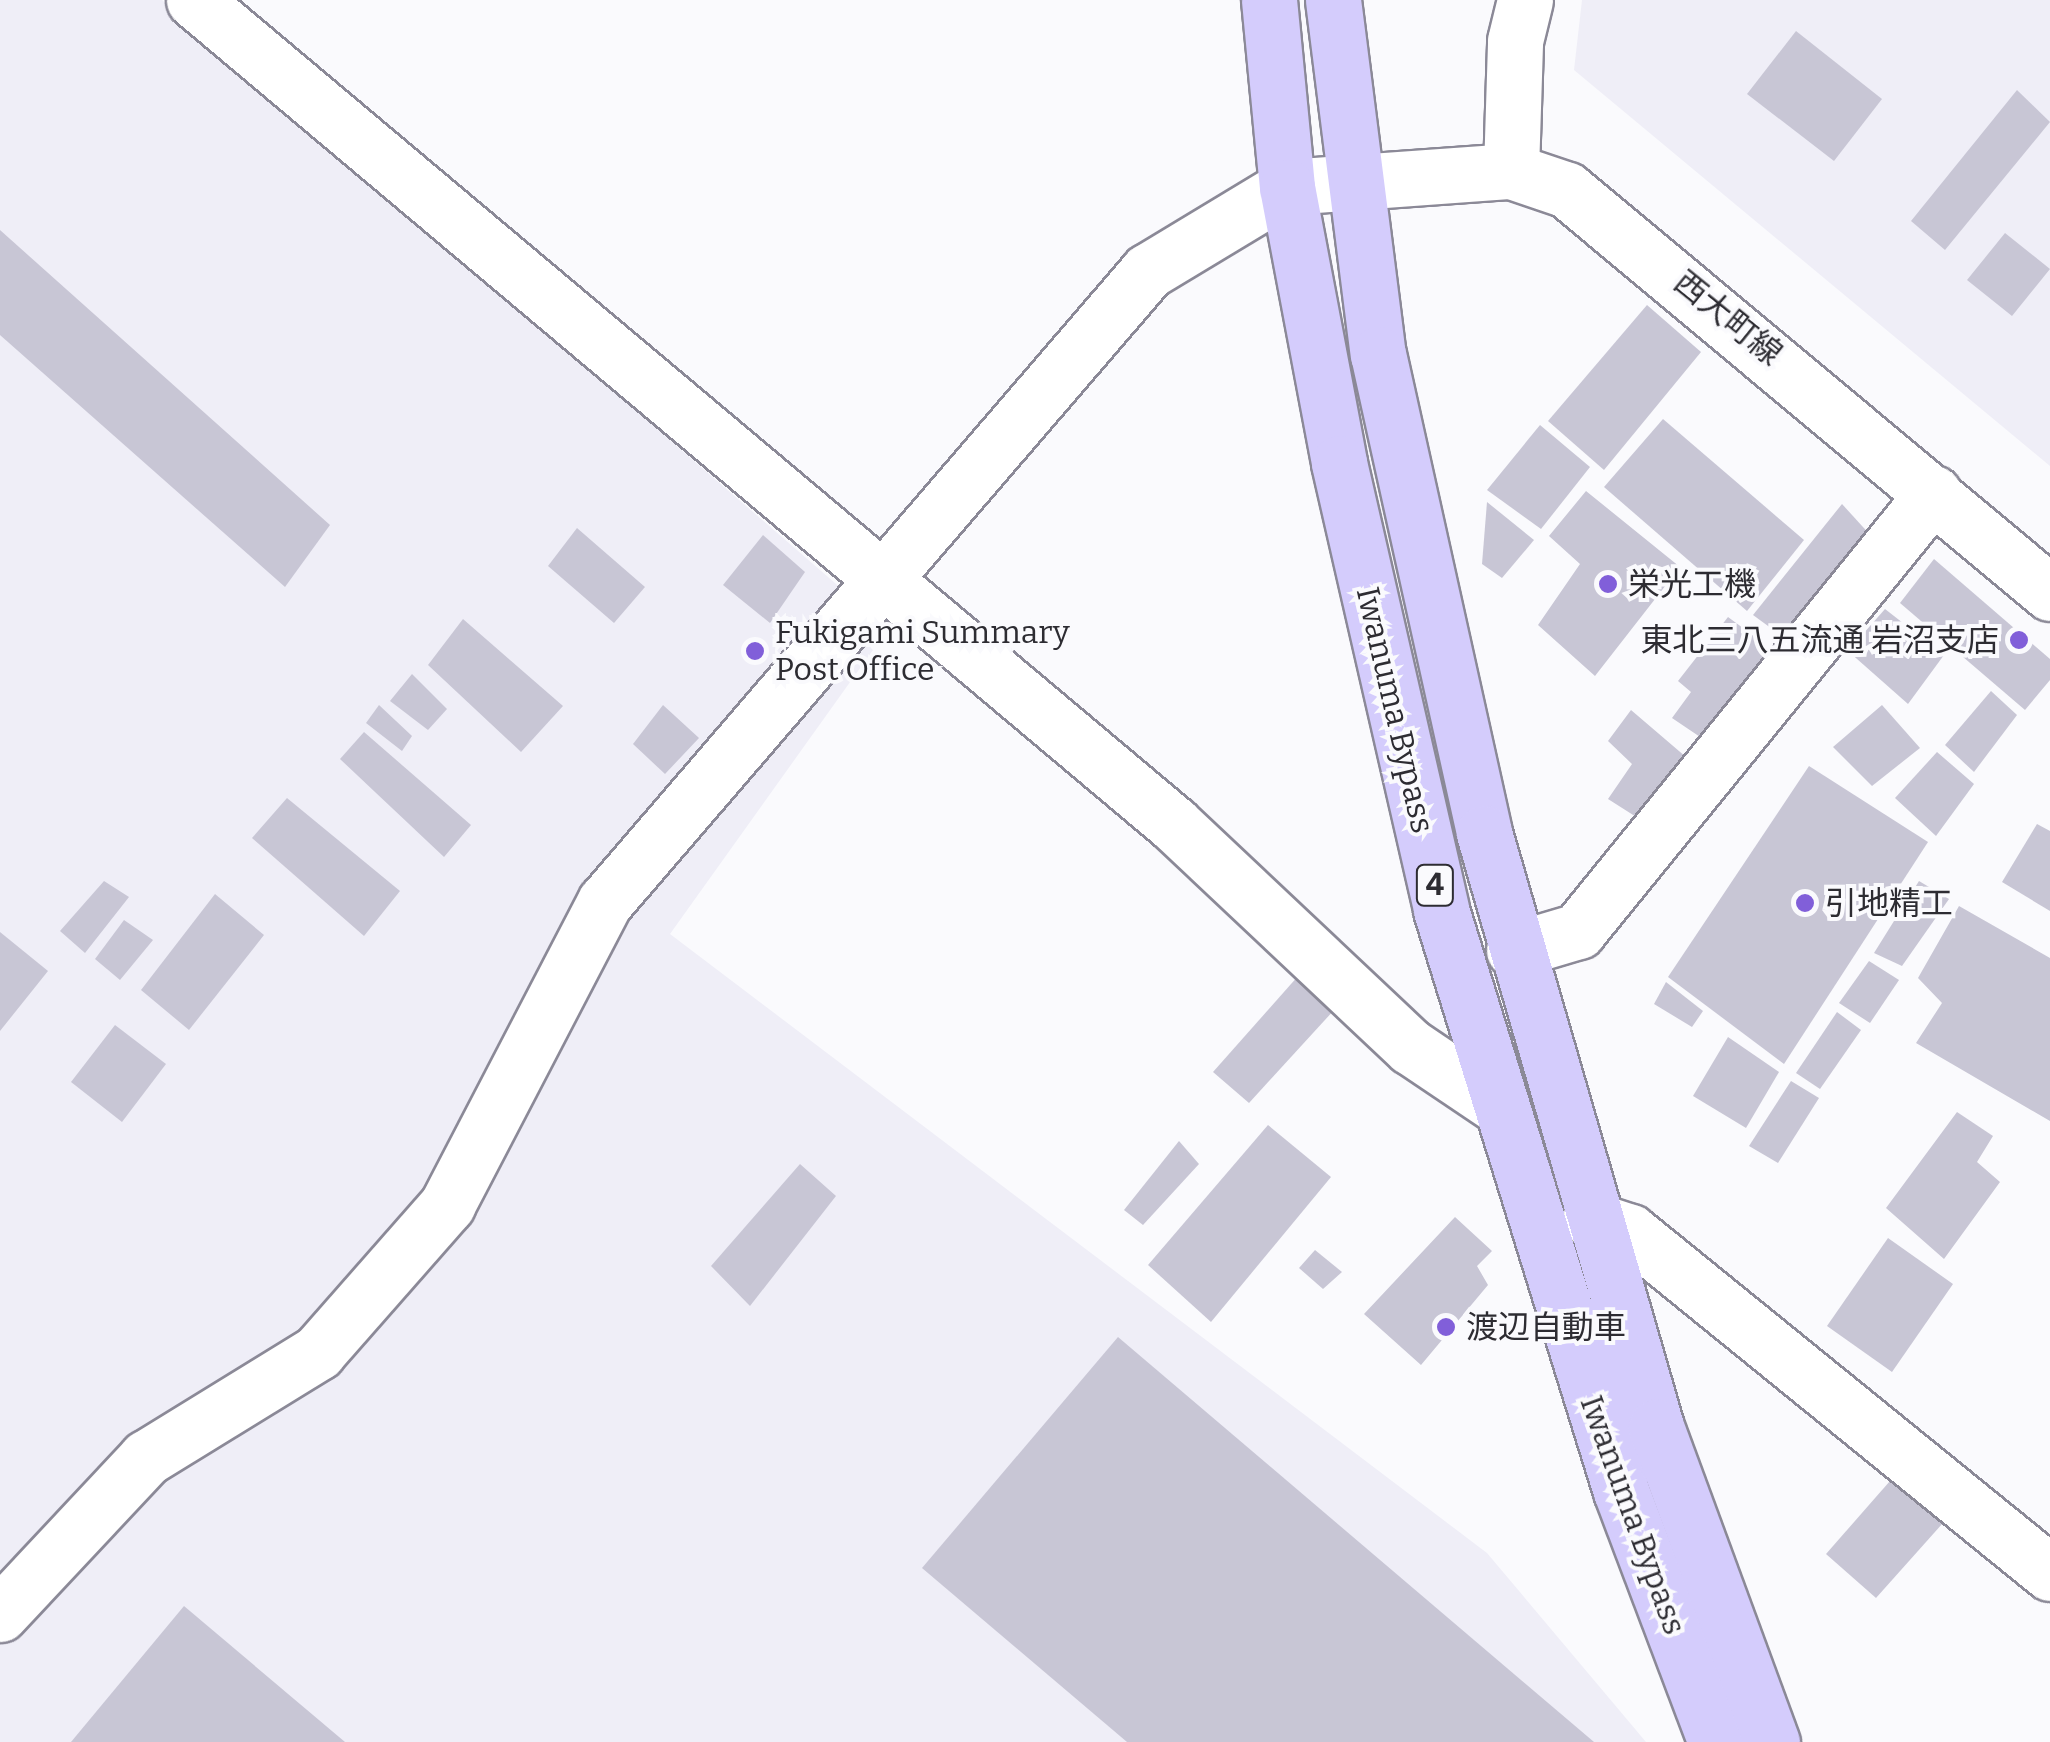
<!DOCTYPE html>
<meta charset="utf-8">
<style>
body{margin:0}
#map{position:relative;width:2050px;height:1742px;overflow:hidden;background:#fafafd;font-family:Bitter,"Noto Sans JP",serif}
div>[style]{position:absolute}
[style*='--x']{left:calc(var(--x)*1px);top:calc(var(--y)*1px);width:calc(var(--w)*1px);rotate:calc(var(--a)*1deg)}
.built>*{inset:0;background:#efeef7}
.building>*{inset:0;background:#c8c6d5}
.roads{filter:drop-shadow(2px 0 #8b8997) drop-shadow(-2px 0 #8b8997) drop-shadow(0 2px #8b8997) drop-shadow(0 -2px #8b8997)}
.minor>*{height:55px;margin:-27.5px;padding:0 27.5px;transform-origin:27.5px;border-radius:27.5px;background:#fff}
.highway>*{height:55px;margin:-27.5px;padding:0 27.5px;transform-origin:27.5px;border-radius:27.5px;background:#d4ccfc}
.dots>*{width:28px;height:28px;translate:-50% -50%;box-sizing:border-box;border:5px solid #fafafd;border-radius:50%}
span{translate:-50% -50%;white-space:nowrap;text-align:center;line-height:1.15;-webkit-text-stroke:8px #fafafd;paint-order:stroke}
.shield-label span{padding:2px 8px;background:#fafafd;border:2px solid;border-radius:8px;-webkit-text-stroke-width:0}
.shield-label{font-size:30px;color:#2d2c32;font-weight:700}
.street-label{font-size:32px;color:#2d2c32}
.poi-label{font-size:32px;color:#2d2c32}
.left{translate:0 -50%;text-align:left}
.right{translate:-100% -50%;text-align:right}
</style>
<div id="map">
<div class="built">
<i style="clip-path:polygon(0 0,162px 0,888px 629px,670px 934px,1487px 1553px,1646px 1742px,0 1742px)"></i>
<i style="clip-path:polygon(1582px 0,2050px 0,2050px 466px,1574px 70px)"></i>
</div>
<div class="building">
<i style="clip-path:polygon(1796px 31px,1882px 99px,1834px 161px,1747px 94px)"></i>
<i style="clip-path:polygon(2017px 90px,2050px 122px,1945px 250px,1911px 221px)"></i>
<i style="clip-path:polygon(0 230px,330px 525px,285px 587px,0 335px)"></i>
<i style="clip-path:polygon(2005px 233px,2050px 269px,2012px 316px,1967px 280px)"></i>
<i style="clip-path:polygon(1647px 305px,1701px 352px,1604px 470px,1548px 421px)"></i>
<i style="clip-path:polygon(1663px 419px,1804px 540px,1747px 611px,1604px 487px)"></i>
<i style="clip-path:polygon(1540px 425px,1590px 467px,1541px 529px,1487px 490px)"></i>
<i style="clip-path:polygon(1586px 491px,1680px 567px,1595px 676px,1538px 625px,1580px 564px,1549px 536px)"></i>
<i style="clip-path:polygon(1487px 502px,1534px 540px,1502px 578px,1482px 564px)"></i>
<i style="clip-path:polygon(1842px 504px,1873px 538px,1786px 639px,1753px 615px)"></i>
<i style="clip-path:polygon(577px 528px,645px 587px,614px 623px,548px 566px)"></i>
<i style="clip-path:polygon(763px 535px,805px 572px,770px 623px,723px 585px)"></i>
<i style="clip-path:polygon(1934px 559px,2050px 659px,2050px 680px,2025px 710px,1900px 603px)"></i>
<i style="clip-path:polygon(1885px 609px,1944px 655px,1908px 704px,1848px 651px)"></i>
<i style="clip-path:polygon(1728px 617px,1781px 656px,1712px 745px,1672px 718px,1691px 692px,1678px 681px)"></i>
<i style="clip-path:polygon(463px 619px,563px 706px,521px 752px,428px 665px)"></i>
<i style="clip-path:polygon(412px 674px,447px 709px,428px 730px,390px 701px)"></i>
<i style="clip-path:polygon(1991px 691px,2017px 715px,1974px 772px,1945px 745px)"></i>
<i style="clip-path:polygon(379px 705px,412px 736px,402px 751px,366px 723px)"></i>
<i style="clip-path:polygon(663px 705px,699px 738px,665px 774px,633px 744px)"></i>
<i style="clip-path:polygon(1882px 705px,1920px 748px,1872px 786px,1833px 747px)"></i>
<i style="clip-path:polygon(1631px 710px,1693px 763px,1641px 820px,1608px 799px,1632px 764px,1608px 741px)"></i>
<i style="clip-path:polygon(364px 732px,471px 825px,444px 857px,340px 759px)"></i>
<i style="clip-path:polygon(1937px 752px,1974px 784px,1936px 836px,1895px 798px)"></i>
<i style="clip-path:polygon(1809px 766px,1928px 842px,1784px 1064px,1668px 977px)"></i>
<i style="clip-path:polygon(287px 798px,400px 891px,364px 936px,252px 838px)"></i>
<i style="clip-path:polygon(2037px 824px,2050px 831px,2050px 911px,2002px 882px)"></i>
<i style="clip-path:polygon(104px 881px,129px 897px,85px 953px,60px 931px)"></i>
<i style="clip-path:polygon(1919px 881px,1949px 899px,1902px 966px,1874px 953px)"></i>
<i style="clip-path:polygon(215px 894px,264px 935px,189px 1030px,141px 990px)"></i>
<i style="clip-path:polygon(1959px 906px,2050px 958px,2050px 1121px,1916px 1043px,1942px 1003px,1918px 978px)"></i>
<i style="clip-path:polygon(124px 920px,153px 940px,120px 980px,95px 959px)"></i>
<i style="clip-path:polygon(0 932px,48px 971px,0 1031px)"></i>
<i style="clip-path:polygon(1869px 961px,1899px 980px,1870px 1023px,1839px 1003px)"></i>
<i style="clip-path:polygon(1299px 975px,1335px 1009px,1249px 1103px,1213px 1072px)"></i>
<i style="clip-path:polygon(1666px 982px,1703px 1011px,1692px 1027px,1654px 1004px)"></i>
<i style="clip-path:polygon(1837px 1012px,1861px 1030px,1820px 1089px,1796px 1073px)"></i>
<i style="clip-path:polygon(115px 1025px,166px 1064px,122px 1122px,71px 1082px)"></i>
<i style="clip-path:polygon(1728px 1037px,1779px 1072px,1746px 1128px,1693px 1096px)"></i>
<i style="clip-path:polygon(1791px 1081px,1819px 1098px,1778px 1163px,1749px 1146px)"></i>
<i style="clip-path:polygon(1957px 1112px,1993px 1136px,1977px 1162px,2000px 1182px,1944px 1259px,1886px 1208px)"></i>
<i style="clip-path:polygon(1268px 1125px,1331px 1177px,1211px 1322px,1148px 1265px)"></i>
<i style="clip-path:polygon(1179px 1141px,1199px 1164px,1143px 1225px,1124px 1210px)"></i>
<i style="clip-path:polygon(800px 1164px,836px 1196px,750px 1306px,711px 1266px)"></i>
<i style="clip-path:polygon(1455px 1217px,1492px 1251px,1477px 1266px,1488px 1285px,1421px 1365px,1364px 1314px)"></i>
<i style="clip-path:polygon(1888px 1238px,1953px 1284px,1892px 1372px,1827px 1326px)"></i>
<i style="clip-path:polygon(1315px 1250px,1342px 1272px,1323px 1289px,1299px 1268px)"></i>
<i style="clip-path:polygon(1118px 1337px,1594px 1742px,1127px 1742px,922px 1568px)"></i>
<i style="clip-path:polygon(1897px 1473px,1951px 1514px,1876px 1598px,1826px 1554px)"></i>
<i style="clip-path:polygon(184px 1606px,345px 1742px,71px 1742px)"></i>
</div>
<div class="roads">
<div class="minor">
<i style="--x:194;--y:0;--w:1280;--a:40.06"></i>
<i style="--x:1174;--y:824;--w:325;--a:43.3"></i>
<i style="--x:1411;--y:1047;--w:104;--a:34"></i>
<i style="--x:1511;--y:171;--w:130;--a:-88.2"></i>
<i style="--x:1515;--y:41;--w:42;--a:-76.3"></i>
<i style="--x:1514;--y:950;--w:67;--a:-16.5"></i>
<i style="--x:1578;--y:931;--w:564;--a:-50.9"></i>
<i style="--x:1590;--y:1219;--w:42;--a:18"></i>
<i style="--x:1630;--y:1232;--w:541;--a:39.07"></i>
<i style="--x:0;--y:1614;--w:214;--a:-46.9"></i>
<i style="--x:146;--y:1458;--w:202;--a:-31.6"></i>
<i style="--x:318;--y:1352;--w:196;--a:-48.7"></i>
<i style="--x:447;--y:1205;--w:342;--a:-62.5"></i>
<i style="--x:605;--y:902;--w:832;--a:-49.29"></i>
<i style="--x:1148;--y:271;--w:162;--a:-31.1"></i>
<i style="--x:1287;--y:187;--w:225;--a:-4.1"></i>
<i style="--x:1511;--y:171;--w:59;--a:18.7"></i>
<i style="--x:1567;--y:190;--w:629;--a:39.84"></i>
</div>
<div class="highway">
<i style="--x:1269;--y:0;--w:188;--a:84.5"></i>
<i style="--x:1287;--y:187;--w:281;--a:79.3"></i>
<i style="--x:1339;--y:463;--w:458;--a:77.1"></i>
<i style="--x:1441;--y:910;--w:608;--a:72.79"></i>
<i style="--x:1621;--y:1491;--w:268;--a:69.3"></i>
<i style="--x:1333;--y:0;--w:357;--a:82.8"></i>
<i style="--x:1378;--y:354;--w:491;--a:77.5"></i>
<i style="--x:1484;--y:833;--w:618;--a:73.85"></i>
<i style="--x:1656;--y:1427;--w:336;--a:69.8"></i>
</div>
</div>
<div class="dots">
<i style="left:1608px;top:584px;background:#815fd9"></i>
<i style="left:2019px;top:640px;background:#815fd9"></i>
<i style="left:755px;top:651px;background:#815fd9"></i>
<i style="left:1805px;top:903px;background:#815fd9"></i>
<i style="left:1446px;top:1327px;background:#815fd9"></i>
</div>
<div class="shield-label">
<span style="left:1435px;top:885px">4</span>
</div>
<div class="street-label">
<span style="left:1728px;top:318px;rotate:39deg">西大町線</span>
<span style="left:1395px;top:710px;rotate:77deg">Iwanuma Bypass</span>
<span style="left:1633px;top:1515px;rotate:70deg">Iwanuma Bypass</span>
</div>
<div class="poi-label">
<span class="left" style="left:1628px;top:584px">栄光工機</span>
<span class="left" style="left:775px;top:651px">Fukigami Summary<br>Post Office</span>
<span class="right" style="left:1999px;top:640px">東北三八五流通 岩沼支店</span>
<span class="left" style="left:1825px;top:903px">引地精工</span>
<span class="left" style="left:1466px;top:1327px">渡辺自動車</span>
</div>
</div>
